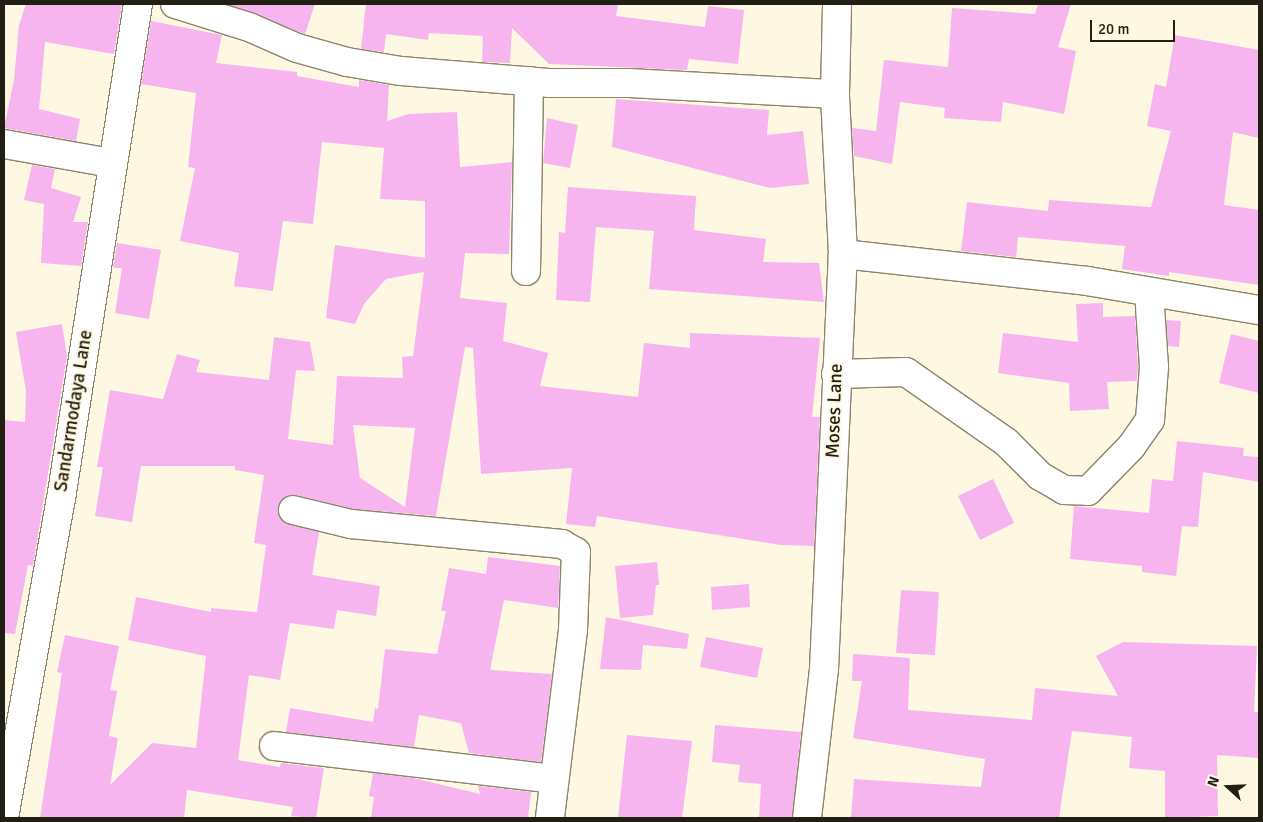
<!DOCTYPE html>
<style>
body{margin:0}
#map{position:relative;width:1263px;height:822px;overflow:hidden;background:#fef7e1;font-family:Signika,sans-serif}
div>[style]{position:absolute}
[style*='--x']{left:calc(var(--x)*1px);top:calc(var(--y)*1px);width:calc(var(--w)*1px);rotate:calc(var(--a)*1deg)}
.building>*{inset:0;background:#f7b5ef}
.roads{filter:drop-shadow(1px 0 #8c846b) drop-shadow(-1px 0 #8c846b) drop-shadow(0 1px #8c846b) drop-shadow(0 -1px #8c846b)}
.minor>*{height:28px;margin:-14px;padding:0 14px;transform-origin:14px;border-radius:14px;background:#fff}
span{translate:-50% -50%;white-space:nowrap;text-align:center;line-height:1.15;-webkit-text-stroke:4px #fef7e1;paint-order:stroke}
.street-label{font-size:19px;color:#211e14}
.frame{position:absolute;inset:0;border:5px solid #211e14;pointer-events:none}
.north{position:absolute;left:1203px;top:762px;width:50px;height:50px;-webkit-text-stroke:4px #fef7e1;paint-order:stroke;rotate:290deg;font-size:14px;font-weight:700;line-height:20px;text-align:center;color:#211e14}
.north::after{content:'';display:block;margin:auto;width:18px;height:22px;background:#211e14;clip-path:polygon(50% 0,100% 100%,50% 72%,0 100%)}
.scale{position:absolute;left:1090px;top:20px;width:85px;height:22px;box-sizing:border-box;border:2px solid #211e14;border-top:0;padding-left:6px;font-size:15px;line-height:18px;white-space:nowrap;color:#211e14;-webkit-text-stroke:4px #fef7e1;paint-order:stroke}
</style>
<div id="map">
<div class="building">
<i style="clip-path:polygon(26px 4px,122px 4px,114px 54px,45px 42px,39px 109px,80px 119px,76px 141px,4px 128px,14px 80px,19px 25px)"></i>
<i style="clip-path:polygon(227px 4px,315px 4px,305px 34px)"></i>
<i style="clip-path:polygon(366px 4px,618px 4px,616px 16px,705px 27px,708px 6px,744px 10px,738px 64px,689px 59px,687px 70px,549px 64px,512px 28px,510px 63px,482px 62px,483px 36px,429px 33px,428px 40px,386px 34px,384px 52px,361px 49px)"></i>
<i style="clip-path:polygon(1038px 4px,1071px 4px,1058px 47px,1076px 51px,1064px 114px,1003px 102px,1001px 122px,944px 118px,945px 108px,900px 102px,892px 164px,854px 156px,852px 128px,876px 131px,884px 60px,948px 67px,952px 8px,1035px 14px)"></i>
<i style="clip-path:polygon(evenodd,151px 21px,222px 35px,216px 63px,297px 72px,297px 76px,359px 87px,359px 80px,389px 85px,387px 121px,408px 114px,457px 112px,460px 167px,512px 162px,509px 254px,465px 253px,460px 298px,507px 303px,503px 341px,548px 353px,540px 386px,638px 397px,644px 343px,690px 348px,690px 333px,820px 338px,812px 417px,820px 417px,814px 546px,781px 545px,597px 516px,595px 527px,566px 524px,572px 468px,481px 474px,473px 348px,465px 347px,436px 516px,354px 509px,296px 495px,288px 495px,278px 506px,283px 522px,319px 532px,312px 575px,380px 586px,376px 616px,337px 610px,334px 629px,290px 623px,280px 680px,249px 675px,238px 760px,280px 767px,281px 763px,324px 768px,316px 818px,291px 816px,293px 807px,187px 790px,184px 818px,40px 818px,62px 673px,57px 672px,65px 635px,119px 646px,110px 690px,117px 691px,109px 736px,118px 738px,110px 785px,152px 743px,196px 748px,206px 656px,128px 640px,136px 597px,211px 612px,211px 608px,257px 612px,266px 545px,254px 543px,264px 475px,235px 470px,235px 466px,141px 466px,132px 522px,95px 516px,103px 467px,97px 467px,110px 390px,163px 399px,177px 354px,200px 360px,196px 372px,269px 380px,274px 337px,310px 342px,315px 371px,296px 370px,288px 439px,333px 445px,337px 376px,403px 378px,402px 357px,413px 356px,424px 272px,386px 279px,364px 304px,355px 324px,326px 318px,335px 245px,425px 258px,425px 201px,380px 199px,384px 148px,322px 142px,313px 224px,283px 221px,273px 291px,234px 286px,239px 253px,180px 241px,195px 168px,188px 167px,196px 93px,141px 84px,151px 21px,353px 425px,415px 428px,405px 507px,360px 478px,353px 425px)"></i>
<i style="clip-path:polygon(1175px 35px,1259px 50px,1259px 138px,1233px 132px,1224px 205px,1259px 210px,1259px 285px,1169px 272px,1169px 276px,1122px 269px,1125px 246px,1018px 237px,1016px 257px,961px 251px,967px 202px,1048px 211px,1049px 200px,1151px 207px,1171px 131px,1147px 126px,1155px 84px,1166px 87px)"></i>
<i style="clip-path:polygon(616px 99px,769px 110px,767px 135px,803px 131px,809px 184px,770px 188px,612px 147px)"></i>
<i style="clip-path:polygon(547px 118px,578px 125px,570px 168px,543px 163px)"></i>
<i style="clip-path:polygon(32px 165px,55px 169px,51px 188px,81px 197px,73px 222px,88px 222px,81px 266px,41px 263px,44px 204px,24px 200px)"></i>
<i style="clip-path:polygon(568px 187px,696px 196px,694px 230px,766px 239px,763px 262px,819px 263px,824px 302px,649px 289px,654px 231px,596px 227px,590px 302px,556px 300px,559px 232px,565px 233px)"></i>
<i style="clip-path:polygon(117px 243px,161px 250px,149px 319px,115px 313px,122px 268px,113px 268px)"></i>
<i style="clip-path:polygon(1103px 303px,1103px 317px,1135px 316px,1138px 367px,1137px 381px,1107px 382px,1109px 409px,1070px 411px,1069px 383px,998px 373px,1003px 333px,1078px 342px,1076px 304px)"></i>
<i style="clip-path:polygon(1166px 320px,1181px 321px,1179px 347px,1168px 346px)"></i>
<i style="clip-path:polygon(62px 324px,67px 356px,33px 566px,28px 565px,15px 634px,4px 633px,4px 420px,25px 422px,26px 391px,16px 332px)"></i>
<i style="clip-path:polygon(1231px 334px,1259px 341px,1259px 393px,1219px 383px)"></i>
<i style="clip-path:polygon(1177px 441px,1244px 448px,1243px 456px,1259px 457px,1259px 482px,1203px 472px,1198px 527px,1182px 526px,1176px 576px,1142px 572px,1142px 566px,1070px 559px,1074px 506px,1149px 513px,1152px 479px,1173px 481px)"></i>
<i style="clip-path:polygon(993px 479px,1014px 523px,980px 540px,958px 496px)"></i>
<i style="clip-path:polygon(488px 557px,560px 566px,558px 608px,504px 600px,490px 670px,552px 674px,541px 762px,469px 753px,461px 723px,419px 715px,414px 747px,286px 732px,290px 708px,373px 722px,375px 708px,378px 709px,385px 649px,437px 654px,446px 611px,441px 611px,449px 568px,486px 574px)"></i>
<i style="clip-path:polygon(657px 562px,659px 585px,656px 585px,653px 615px,620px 618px,615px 566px)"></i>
<i style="clip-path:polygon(749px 584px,750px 607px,712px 610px,711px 587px)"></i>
<i style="clip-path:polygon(901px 590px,939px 592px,935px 655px,896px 653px)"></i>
<i style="clip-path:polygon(606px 617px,689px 634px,687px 649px,643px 645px,641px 670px,600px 669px)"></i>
<i style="clip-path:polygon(706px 637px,763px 648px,757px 678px,700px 667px)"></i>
<i style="clip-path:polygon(1123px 642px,1257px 646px,1254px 712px,1259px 712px,1259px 758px,1217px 755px,1218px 816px,1165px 818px,1165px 771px,1129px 768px,1132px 737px,1072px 731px,1059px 818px,851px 818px,854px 779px,981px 787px,985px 759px,853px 738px,862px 681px,852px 681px,853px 654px,910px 658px,908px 710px,1032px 720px,1035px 688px,1118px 696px,1096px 656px)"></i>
<i style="clip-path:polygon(715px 725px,801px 732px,792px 818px,759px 818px,761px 784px,738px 782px,740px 765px,712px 762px)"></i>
<i style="clip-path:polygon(627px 735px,692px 741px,682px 818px,618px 818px)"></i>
<i style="clip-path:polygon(373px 773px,413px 778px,480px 794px,478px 786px,531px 792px,528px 818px,371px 818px,374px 797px,369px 796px)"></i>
</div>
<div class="roads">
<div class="minor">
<i style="--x:175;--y:4;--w:77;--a:17.3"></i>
<i style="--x:249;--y:27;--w:52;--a:23.6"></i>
<i style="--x:297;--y:48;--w:52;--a:15.6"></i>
<i style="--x:347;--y:62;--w:55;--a:9.5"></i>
<i style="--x:401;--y:71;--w:148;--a:4.6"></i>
<i style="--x:549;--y:83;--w:80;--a:0"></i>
<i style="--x:629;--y:83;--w:206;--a:3.1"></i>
<i style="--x:4;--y:144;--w:109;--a:10.1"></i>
<i style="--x:843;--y:254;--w:245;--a:6.3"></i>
<i style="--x:1087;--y:281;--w:174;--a:9.6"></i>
<i style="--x:526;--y:271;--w:190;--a:-89.1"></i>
<i style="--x:836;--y:374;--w:70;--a:-1.6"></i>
<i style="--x:906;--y:372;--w:122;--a:35"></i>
<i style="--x:1006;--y:442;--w:48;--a:45"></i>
<i style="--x:1040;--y:476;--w:28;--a:30"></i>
<i style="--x:1064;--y:490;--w:24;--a:2"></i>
<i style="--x:1088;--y:491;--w:62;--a:-45.7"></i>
<i style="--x:1131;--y:447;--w:33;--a:-55"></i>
<i style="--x:1150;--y:420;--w:53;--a:-85.7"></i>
<i style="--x:1154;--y:367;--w:75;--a:-93.8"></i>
<i style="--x:293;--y:510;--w:60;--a:13.6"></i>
<i style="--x:351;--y:524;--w:212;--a:5.4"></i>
<i style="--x:562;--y:544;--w:16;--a:30"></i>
<i style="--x:576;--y:552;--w:78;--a:92.2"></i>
<i style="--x:573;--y:630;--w:189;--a:97"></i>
<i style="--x:274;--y:746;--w:282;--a:6.7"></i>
<i style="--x:4;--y:818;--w:324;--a:-79.9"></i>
<i style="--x:61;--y:499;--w:501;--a:-81.16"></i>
<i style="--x:807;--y:818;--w:150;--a:-83.5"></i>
<i style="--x:824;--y:669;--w:415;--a:-87.4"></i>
<i style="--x:843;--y:254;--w:160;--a:-92.9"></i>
<i style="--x:835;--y:94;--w:90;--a:-88.7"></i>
</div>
</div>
<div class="street-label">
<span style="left:74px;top:411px;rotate:-81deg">Sandarmodaya Lane</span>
<span style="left:835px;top:411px;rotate:-88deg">Moses Lane</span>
</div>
<div class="frame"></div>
<div class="north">N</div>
<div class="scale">20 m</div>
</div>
